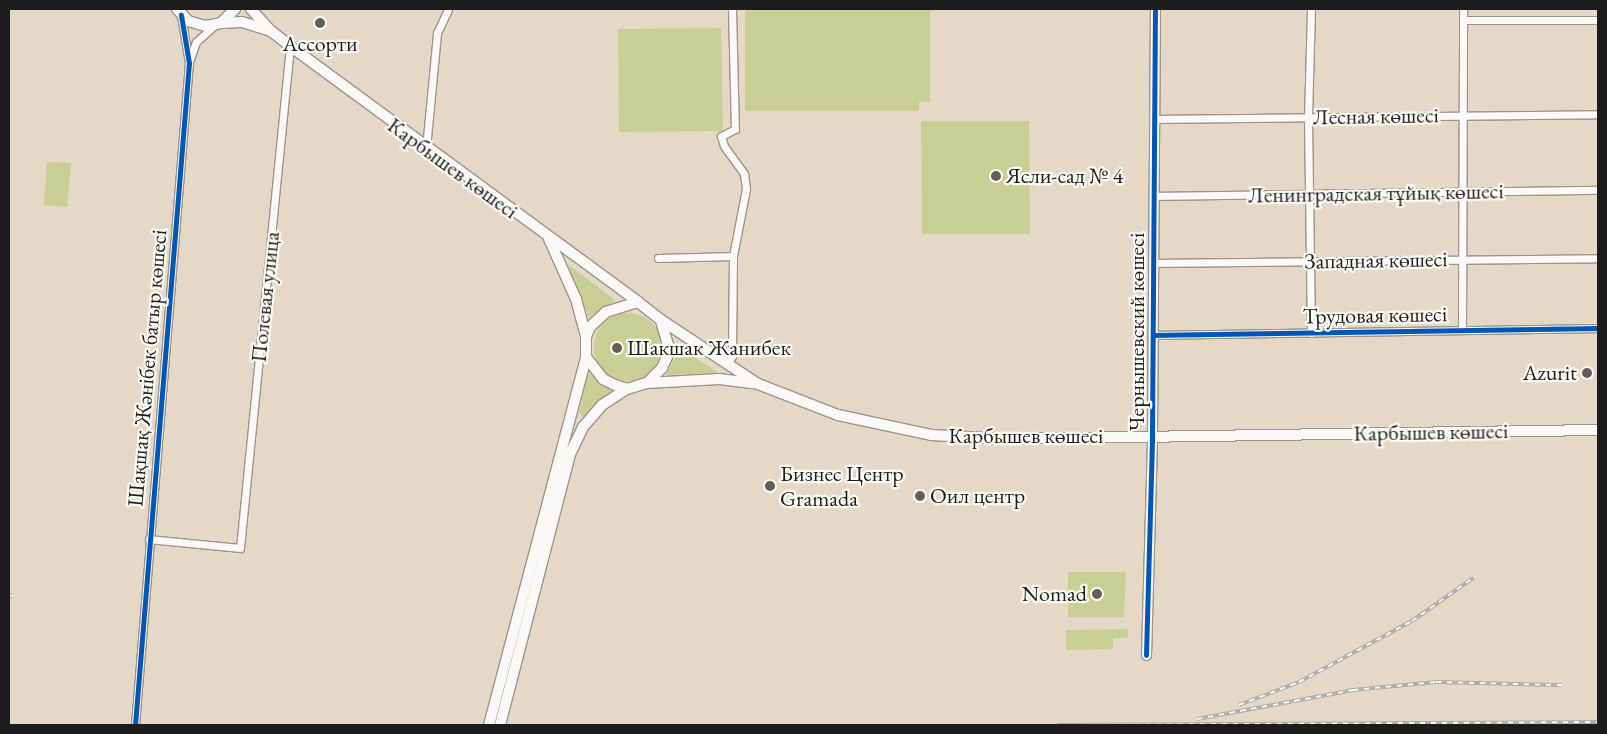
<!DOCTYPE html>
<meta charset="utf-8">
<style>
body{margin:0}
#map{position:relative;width:1607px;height:734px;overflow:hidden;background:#e5d8c7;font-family:"EB Garamond",serif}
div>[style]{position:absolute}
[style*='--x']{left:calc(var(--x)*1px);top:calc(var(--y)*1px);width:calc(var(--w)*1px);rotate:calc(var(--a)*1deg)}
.green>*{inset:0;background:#c8cf94}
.round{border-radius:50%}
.roads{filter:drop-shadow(1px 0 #9c948b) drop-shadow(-1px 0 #9c948b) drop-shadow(0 1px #9c948b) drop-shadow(0 -1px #9c948b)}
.minor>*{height:7px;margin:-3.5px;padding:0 3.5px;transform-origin:3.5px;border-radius:3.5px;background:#fbf9f7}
.tertiary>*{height:9px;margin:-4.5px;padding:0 4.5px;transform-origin:4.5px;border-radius:4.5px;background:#fbf9f7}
.secondary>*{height:10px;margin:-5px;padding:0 5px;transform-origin:5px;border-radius:5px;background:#fbf9f7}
.rail>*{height:4px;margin-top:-2px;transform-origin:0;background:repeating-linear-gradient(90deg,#fdfcf7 0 5.5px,#aeaca9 0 11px);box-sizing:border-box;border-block:1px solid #aeaca9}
.cycleway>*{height:5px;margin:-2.5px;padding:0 2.5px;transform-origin:2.5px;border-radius:2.5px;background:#0057b8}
.dots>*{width:14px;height:14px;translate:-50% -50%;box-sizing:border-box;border:2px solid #fdfcf7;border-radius:50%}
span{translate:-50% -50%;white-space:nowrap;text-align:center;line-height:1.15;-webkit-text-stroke:4.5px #fdfcf7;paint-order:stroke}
.poi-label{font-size:22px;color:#1c1c1c}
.left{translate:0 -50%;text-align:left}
.right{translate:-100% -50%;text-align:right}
.street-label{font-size:22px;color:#1c1c1c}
.frame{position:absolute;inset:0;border:10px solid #1c1c1c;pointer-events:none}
</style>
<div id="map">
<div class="green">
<i style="clip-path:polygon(745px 9px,930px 9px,930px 102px,919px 102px,919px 111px,745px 111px)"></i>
<i style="clip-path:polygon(721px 28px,723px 131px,619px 132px,618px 29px)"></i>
<i style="clip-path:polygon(921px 121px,1029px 121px,1030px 234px,922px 234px)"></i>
<i style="clip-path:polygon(47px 162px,71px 163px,67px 207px,44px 205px)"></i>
<i style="clip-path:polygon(568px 264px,615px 300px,589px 318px)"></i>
<i class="round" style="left:594px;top:313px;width:68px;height:68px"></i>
<i style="clip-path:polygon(676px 345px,719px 373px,666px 375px,675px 357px)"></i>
<i style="clip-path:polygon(588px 372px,614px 391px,586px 419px,579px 413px)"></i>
<i style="clip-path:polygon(1068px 572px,1126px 572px,1124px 617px,1068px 617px)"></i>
<i style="clip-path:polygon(1128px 629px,1128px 638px,1113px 638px,1113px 649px,1066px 650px,1066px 630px)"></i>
</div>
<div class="roads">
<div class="minor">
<i style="--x:732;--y:9;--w:120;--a:88.6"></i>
<i style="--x:735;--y:129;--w:16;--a:153"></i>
<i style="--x:721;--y:136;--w:10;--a:73"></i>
<i style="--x:724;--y:146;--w:34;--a:54"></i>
<i style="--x:744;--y:174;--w:15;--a:82"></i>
<i style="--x:746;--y:189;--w:68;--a:101"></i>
<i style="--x:1463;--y:20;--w:135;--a:0"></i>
<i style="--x:189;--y:62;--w:21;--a:-71"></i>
<i style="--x:196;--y:42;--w:25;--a:-42"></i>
<i style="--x:1154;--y:119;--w:444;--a:-0.6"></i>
<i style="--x:426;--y:148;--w:116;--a:-84.5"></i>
<i style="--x:437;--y:33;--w:26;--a:-65"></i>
<i style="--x:1154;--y:196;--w:444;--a:-0.8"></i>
<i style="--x:658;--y:258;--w:75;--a:-1.5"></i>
<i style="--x:733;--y:256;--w:100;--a:90.6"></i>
<i style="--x:732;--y:356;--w:10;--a:119"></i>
<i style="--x:1154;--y:263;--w:444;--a:-0.6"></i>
<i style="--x:1462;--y:330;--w:321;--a:-89.8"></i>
<i style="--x:1311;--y:333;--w:216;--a:-90.8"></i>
<i style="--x:1308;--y:117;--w:108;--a:-88.4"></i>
<i style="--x:1153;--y:335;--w:445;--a:-0.9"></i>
<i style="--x:149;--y:539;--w:91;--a:5.6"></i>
<i style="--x:240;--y:548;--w:504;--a:-84.31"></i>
<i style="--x:135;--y:725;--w:664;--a:-85.34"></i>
<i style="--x:189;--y:63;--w:49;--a:-99.5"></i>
</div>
<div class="tertiary">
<i style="--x:1146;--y:655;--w:220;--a:-88.4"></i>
<i style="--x:1152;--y:435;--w:426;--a:-89.6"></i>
</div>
<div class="secondary">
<i style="--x:177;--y:9;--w:16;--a:47"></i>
<i style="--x:188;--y:21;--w:19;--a:16"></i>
<i style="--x:206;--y:26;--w:15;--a:-11"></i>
<i style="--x:221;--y:23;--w:20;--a:-45"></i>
<i style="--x:251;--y:9;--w:30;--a:48"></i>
<i style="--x:271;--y:31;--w:24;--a:38"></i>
<i style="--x:290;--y:46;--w:432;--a:36.3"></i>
<i style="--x:221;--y:23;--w:21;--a:-3"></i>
<i style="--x:242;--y:22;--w:27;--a:17"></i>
<i style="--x:549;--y:239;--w:66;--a:65.8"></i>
<i style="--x:576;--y:299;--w:39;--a:75"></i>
<i style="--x:661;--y:320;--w:116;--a:33.4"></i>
<i style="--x:758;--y:384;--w:86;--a:21.2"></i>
<i style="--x:838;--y:415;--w:95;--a:12.1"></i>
<i style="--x:931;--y:435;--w:74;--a:3.1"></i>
<i style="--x:1005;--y:439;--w:593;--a:-0.87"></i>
<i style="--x:647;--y:383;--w:21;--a:-45"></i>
<i style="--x:662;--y:368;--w:12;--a:-66"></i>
<i style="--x:667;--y:357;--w:12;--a:-85"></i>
<i style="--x:668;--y:345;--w:26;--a:-106"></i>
<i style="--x:661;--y:320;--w:29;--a:-142"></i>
<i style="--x:638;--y:302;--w:34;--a:163"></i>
<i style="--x:606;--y:312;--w:22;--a:137"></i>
<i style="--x:590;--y:327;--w:11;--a:112"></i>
<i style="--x:586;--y:337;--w:20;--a:90"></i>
<i style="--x:586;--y:357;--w:28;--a:52"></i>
<i style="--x:603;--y:379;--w:13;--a:27"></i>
<i style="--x:615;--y:385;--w:13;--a:18"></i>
<i style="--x:627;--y:389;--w:21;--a:-17"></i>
<i style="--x:647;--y:383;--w:72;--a:-3.2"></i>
<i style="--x:719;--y:379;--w:35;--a:7"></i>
<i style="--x:489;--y:725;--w:381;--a:-75.2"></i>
<i style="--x:500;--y:725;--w:280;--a:-75.5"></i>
<i style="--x:570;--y:454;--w:30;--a:-64"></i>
<i style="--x:583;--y:427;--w:29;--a:-49"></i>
<i style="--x:602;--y:405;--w:30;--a:-33"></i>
</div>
</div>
<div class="rail">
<i style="--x:9;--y:595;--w:4;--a:14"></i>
<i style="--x:1239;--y:705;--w:64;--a:-21"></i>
<i style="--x:1299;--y:682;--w:128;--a:-28.4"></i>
<i style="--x:1412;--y:621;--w:75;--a:-35.2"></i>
<i style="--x:1197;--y:719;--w:159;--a:-10.5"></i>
<i style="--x:1353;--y:690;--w:83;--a:-5.5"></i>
<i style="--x:1436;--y:682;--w:125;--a:1.4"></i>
<i style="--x:1057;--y:725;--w:541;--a:-0.32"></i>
</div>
<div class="cycleway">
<i style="--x:1153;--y:335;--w:445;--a:-0.9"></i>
<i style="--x:1146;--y:655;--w:220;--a:-88.4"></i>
<i style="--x:1152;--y:435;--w:426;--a:-89.6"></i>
<i style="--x:135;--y:725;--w:664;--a:-85.34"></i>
<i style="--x:189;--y:63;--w:49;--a:-99.5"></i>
</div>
<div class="dots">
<i style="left:320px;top:23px;background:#625e58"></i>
<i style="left:996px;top:176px;background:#625e58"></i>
<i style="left:617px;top:348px;background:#625e58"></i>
<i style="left:1587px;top:373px;background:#625e58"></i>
<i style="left:770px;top:486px;background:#625e58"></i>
<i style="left:920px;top:496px;background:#625e58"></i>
<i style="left:1097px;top:594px;background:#625e58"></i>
</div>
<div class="poi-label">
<span style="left:320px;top:44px">Ассорти</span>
<span class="left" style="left:1006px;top:176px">Ясли-сад № 4</span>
<span class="left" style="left:627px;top:348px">Шакшак Жанибек</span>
<span class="right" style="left:1577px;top:373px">Azurit</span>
<span class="left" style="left:780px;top:486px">Бизнес Центр<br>Gramada</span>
<span class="left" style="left:930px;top:496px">Оил центр</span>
<span class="right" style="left:1087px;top:594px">Nomad</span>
</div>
<div class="street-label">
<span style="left:1376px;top:116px;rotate:-1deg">Лесная көшесі</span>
<span style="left:453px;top:168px;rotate:36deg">Карбышев көшесі</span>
<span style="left:1376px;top:193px;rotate:-1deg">Ленинградская тұйық көшесі</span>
<span style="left:1376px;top:260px;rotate:-1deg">Западная көшесі</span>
<span style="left:265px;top:297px;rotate:-84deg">Полевая улица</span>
<span style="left:1375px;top:315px;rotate:-1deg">Трудовая көшесі</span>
<span style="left:1137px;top:332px;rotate:-90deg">Чернышевский көшесі</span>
<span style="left:147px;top:368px;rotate:-85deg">Шақшақ Жәнібек батыр көшесі</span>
<span style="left:1431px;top:432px;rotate:-1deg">Карбышев көшесі</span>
<span style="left:1026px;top:436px">Карбышев көшесі</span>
</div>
<div class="frame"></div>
</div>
